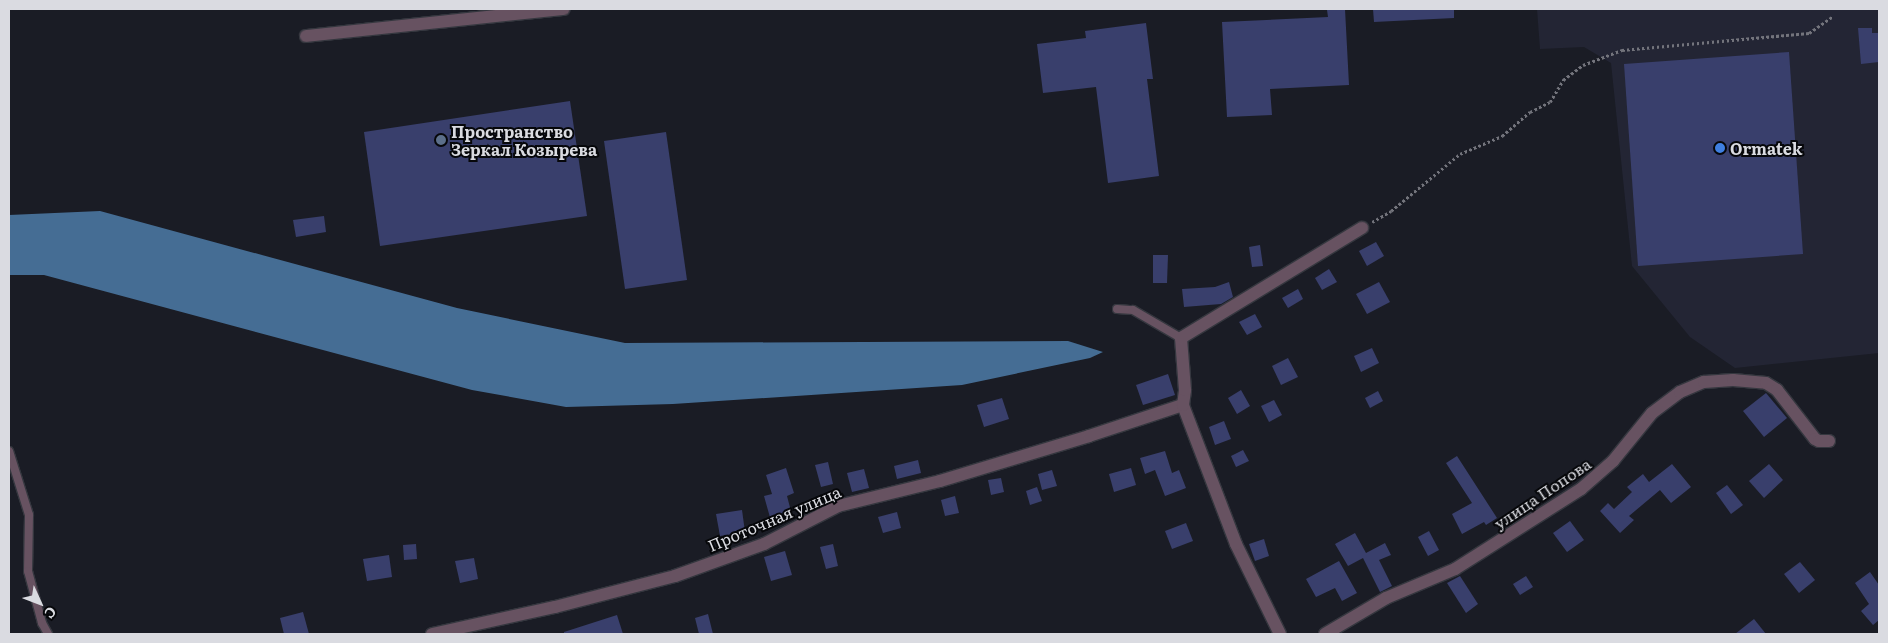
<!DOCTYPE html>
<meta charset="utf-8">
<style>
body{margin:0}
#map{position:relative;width:1888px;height:643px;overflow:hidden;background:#1a1c25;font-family:Literata,serif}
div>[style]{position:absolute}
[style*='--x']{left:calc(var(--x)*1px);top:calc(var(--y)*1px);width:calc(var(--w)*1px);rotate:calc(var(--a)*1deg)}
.built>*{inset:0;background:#232534}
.water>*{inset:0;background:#456d94}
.building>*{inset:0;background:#393f6c}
.path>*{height:2.5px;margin-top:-1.25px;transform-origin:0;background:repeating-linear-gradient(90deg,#73747c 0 2.5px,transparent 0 5px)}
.roads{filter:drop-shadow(1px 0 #35373f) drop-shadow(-1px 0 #35373f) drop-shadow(0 1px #35373f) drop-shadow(0 -1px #35373f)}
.service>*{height:8px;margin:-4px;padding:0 4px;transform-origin:4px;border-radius:4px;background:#675261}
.minor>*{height:12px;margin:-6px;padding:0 6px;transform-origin:6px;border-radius:6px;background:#675261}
.dots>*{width:14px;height:14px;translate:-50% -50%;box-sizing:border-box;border:2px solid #06070a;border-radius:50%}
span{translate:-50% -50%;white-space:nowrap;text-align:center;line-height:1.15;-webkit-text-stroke:4px #06070a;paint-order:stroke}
.poi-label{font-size:16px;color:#dadbe1;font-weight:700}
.left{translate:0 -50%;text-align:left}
.street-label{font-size:16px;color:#dadbe1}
.frame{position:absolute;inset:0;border:10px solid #dadbe1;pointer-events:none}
.north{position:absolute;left:15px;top:578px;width:50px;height:50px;-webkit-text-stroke:4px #06070a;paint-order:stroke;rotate:133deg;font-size:14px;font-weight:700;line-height:20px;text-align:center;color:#dadbe1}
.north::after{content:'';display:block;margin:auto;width:18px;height:22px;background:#dadbe1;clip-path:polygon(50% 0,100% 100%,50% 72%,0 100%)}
</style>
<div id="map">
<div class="built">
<i style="clip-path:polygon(1537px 9px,1879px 9px,1879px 353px,1735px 368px,1690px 337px,1632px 266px,1611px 63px,1584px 47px,1540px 49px)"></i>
</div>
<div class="water">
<i style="clip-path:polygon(100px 211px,457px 308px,625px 343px,1068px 341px,1103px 352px,1090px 358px,962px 385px,673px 404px,566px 407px,472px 390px,44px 275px,9px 275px,9px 215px)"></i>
</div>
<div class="building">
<i style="clip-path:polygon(1345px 9px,1349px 85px,1270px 89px,1272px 115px,1227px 117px,1222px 22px,1328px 17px,1327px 10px)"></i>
<i style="clip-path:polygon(1373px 9px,1454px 9px,1454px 18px,1374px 22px)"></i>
<i style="clip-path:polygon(1146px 23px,1153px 79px,1147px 79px,1159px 176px,1108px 183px,1096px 87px,1043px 93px,1037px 44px,1086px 38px,1085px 31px)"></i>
<i style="clip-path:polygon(1858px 28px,1872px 28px,1872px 33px,1879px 33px,1879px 62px,1861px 64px)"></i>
<i style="clip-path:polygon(1789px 52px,1803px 254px,1638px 266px,1624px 64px)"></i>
<i style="clip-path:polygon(570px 101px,587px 216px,380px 246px,364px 132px)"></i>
<i style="clip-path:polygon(666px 132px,687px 280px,625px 289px,604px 141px)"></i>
<i style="clip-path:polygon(324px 216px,326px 232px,296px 237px,293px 220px)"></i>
<i style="clip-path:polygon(1376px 242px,1384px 256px,1367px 266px,1359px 251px)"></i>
<i style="clip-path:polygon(1260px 245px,1263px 266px,1252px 267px,1249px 247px)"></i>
<i style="clip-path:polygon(1153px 255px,1168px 255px,1167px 283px,1153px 283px)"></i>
<i style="clip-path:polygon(1329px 269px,1337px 282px,1322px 290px,1315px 278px)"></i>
<i style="clip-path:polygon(1229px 282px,1233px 297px,1221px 304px,1184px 307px,1182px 289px,1215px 287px)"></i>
<i style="clip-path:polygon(1379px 282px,1390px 302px,1367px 314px,1356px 294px)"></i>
<i style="clip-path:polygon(1298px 289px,1303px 299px,1288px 308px,1282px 298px)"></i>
<i style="clip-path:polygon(1255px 314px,1262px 327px,1247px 335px,1239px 322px)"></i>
<i style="clip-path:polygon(1372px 348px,1379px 363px,1361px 372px,1354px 356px)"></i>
<i style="clip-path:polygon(1288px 358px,1298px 377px,1281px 385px,1272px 366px)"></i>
<i style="clip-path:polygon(1168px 374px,1175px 395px,1143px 405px,1136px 385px)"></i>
<i style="clip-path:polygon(1241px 390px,1250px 406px,1237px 414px,1228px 398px)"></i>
<i style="clip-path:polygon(1378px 391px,1383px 401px,1370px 408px,1365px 398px)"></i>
<i style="clip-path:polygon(1766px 393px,1787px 418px,1764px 437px,1743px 411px)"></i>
<i style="clip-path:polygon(1002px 398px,1009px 419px,984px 427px,977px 405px)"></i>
<i style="clip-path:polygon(1274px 400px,1282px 415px,1269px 422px,1261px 406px)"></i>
<i style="clip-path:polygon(1224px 421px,1231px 439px,1215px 445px,1209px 427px)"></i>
<i style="clip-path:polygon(1243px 450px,1249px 461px,1236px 467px,1231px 456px)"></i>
<i style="clip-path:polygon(1165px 451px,1172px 473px,1179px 470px,1186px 488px,1165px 496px,1155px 470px,1145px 474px,1140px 458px)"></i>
<i style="clip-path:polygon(1457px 456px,1497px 518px,1486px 525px,1484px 522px,1462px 534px,1452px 514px,1472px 503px,1446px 463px)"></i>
<i style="clip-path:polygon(918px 460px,921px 473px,897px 479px,894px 466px)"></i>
<i style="clip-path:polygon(828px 462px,833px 484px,821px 487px,815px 465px)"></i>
<i style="clip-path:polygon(1672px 464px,1691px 487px,1671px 503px,1660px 490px,1629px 516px,1634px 520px,1620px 533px,1600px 511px,1608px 503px,1614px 509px,1632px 492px,1627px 487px,1643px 474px,1649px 482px)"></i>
<i style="clip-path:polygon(1769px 464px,1783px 480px,1764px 498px,1749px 481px)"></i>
<i style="clip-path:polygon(786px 468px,794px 493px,787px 496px,792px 515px,771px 521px,764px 496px,772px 494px,766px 475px)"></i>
<i style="clip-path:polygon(1131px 468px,1136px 485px,1114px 492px,1109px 474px)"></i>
<i style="clip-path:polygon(864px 469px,869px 488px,852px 492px,847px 473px)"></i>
<i style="clip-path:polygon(1052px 470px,1057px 486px,1042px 490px,1038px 474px)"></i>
<i style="clip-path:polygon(1001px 478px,1004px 492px,991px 495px,988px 480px)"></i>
<i style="clip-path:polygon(1727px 485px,1743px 505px,1731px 514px,1716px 493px)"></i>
<i style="clip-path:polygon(1037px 487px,1042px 501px,1030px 505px,1026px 491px)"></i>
<i style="clip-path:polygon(955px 496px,959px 513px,945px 516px,941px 500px)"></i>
<i style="clip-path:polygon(742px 510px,745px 532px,720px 536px,716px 514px)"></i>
<i style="clip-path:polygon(897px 512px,901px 528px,883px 533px,878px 517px)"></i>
<i style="clip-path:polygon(1570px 521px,1584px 540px,1567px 552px,1553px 533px)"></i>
<i style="clip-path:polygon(1186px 523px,1193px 541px,1172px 549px,1165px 531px)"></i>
<i style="clip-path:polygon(1429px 531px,1439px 550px,1428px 556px,1418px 537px)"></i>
<i style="clip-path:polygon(1355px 533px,1366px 553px,1385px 543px,1391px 555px,1379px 560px,1392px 586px,1380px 592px,1363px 558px,1348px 566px,1335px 544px)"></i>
<i style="clip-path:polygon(1264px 539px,1269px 556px,1255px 561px,1249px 544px)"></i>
<i style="clip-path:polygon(416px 544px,417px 559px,404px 560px,403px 545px)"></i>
<i style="clip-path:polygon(833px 544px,838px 566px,826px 569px,820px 547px)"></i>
<i style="clip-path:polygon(785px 551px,792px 575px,771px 581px,764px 557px)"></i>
<i style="clip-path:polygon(389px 555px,392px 577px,367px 581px,363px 559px)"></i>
<i style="clip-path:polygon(474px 558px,478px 579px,460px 583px,455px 561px)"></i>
<i style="clip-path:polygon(1339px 561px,1357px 593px,1342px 601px,1335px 588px,1316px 597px,1306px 579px)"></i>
<i style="clip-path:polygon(1800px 562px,1815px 580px,1799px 593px,1784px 574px)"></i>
<i style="clip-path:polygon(1870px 572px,1879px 585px,1879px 620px,1873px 625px,1861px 611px,1869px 604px,1855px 583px)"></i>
<i style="clip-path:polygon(1460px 576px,1478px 604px,1466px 613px,1447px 583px)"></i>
<i style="clip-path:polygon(1526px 576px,1533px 587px,1520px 595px,1513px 584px)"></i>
<i style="clip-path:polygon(303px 612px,309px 634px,284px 634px,280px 618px)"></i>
<i style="clip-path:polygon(708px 614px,713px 634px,699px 634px,695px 618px)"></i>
<i style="clip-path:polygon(617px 615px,623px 634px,564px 634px,564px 632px)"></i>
<i style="clip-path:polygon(1754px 619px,1766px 634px,1735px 634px)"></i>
</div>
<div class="path">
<i style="--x:1372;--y:222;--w:22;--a:-30"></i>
<i style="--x:1391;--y:211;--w:89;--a:-39.6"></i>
<i style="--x:1460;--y:154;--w:46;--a:-23.2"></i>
<i style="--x:1502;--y:136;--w:37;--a:-41"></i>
<i style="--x:1530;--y:112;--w:22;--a:-27"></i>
<i style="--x:1550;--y:102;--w:26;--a:-59"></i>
<i style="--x:1563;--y:80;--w:25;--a:-37"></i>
<i style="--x:1583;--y:65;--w:42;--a:-21"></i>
<i style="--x:1622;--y:50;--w:188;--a:-5.2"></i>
<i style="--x:1809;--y:33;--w:28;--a:-35"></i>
</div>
<div class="roads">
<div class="service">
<i style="--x:1117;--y:309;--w:16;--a:4"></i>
<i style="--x:1133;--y:310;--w:56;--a:30.3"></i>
<i style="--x:9;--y:451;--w:67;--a:72.6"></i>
<i style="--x:29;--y:515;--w:56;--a:91"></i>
<i style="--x:28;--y:571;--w:54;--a:74.9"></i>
<i style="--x:42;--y:623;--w:13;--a:61"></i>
</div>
<div class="minor">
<i style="--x:306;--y:36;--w:259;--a:-6"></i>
<i style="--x:432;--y:634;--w:126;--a:-12.4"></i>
<i style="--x:555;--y:607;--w:124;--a:-14.5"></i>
<i style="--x:675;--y:576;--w:95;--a:-19.8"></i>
<i style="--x:764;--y:544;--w:83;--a:-27.2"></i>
<i style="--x:838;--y:506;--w:105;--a:-13.8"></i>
<i style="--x:940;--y:481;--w:156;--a:-16.8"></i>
<i style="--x:1089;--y:436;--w:99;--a:-18.3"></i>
<i style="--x:1280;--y:634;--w:100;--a:-116.1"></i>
<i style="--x:1236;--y:544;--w:149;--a:-110.9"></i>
<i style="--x:1183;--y:405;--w:15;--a:-82"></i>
<i style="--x:1185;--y:390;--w:52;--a:-94.4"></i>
<i style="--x:1181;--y:338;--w:212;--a:-31.3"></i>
<i style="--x:1325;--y:634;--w:71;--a:-30.5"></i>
<i style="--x:1386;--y:598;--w:75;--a:-22.8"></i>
<i style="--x:1455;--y:569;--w:149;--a:-32.4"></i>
<i style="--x:1581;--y:489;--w:43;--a:-41.2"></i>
<i style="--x:1613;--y:461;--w:62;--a:-50.9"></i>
<i style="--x:1652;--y:413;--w:35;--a:-37"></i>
<i style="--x:1680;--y:392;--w:26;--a:-23"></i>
<i style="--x:1704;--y:382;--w:29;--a:-4"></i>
<i style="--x:1733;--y:380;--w:33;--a:5"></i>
<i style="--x:1766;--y:383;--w:13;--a:32"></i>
<i style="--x:1777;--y:390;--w:62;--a:52.2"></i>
<i style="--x:1815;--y:439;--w:4;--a:27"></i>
<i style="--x:1819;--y:441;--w:10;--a:0"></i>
</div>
</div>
<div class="dots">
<i style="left:441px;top:140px;background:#5c6f8a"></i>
<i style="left:1720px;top:148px;background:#3f7fe0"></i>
</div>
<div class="poi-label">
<span class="left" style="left:451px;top:140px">Пространство<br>Зеркал Козырева</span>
<span class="left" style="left:1730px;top:148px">Ormatek</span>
</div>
<div class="street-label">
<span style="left:1542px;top:493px;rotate:-34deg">улица Попова</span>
<span style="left:774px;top:518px;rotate:-23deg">Проточная улица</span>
</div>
<div class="frame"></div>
<div class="north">С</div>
</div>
